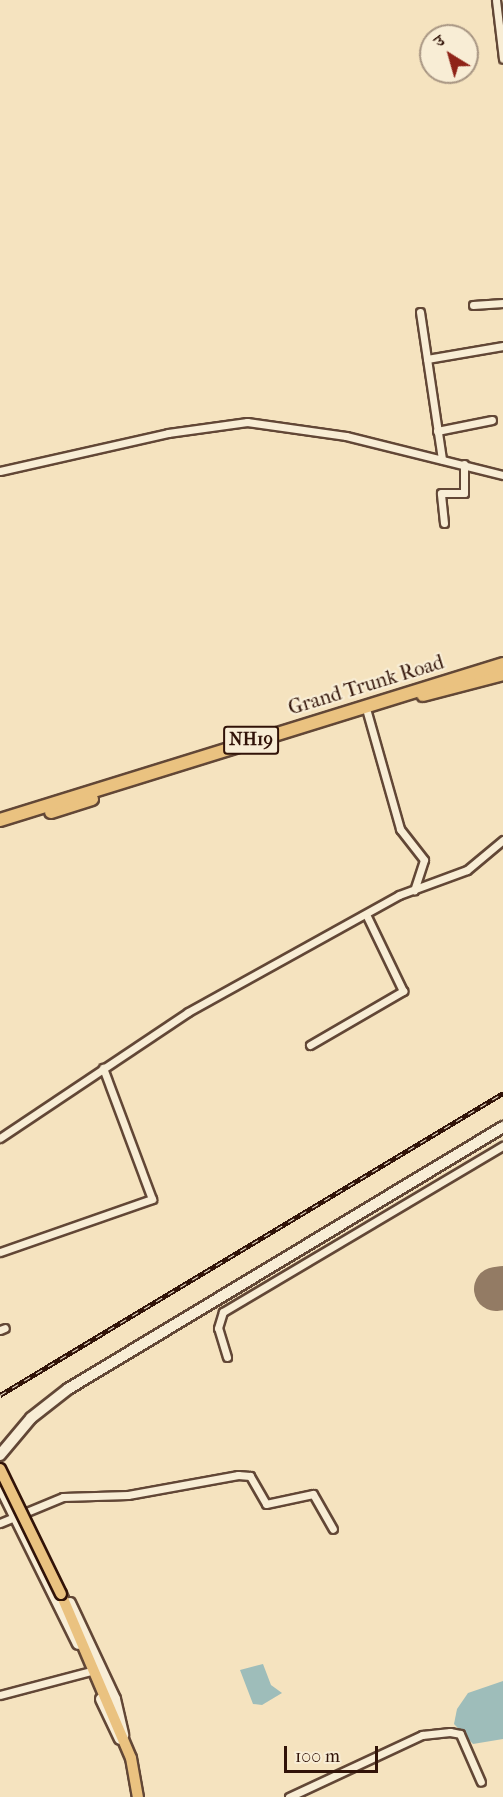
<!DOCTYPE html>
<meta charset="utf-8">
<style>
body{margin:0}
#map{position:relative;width:503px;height:1797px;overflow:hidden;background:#f5e3bf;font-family:"IM FELL French Canon","Noto Serif Devanagari",serif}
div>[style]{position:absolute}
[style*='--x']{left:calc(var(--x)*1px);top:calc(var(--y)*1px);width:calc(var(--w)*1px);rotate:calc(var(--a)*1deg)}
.water>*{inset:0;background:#9ebdba}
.runway>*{height:44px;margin:-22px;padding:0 22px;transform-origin:22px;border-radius:22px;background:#937b64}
.roads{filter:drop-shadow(2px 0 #624736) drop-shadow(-2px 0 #624736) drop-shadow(0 2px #624736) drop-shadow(0 -2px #624736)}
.minor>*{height:7px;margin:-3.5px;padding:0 3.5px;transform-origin:3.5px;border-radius:3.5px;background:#f8edd5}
.secondary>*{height:10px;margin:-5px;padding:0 5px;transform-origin:5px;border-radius:5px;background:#f8edd5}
.primary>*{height:10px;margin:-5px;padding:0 5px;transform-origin:5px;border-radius:5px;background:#eac280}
.trunk>*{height:12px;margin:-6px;padding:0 6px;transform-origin:6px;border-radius:6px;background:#eac280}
.rail>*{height:4.5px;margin-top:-2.25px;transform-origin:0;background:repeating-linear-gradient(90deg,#f8edd5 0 7px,#311308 0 14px);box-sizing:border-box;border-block:2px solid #311308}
.bridges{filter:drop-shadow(2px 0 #311308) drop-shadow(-2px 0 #311308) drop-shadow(0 2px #311308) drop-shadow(0 -2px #311308)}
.primary-bridge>*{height:10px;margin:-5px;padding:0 5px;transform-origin:5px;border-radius:5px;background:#eac280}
span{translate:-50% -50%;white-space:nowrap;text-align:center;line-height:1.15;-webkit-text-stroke:4.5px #f8edd5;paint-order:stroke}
.shield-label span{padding:2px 4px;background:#f8edd5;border:2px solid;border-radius:4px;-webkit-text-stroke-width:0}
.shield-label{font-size:18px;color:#311308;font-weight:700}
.street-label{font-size:20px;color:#311308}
.north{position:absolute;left:419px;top:24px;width:60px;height:60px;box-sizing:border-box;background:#f8edd5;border:2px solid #a89683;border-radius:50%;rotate:323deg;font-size:16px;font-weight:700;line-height:24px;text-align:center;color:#311308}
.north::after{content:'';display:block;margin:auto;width:21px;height:27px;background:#8f2418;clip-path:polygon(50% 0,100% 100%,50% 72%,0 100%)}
.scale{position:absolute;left:284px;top:1746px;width:94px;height:27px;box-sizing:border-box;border:3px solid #311308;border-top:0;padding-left:8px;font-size:18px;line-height:21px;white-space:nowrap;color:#311308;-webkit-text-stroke:4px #f8edd5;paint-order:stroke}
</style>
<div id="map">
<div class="water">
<i style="clip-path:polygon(263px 1664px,271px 1685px,282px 1693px,262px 1705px,253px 1704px,240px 1670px)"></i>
<i style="clip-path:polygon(503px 1681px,503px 1739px,473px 1744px,454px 1724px,457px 1709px,468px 1693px)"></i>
</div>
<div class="runway">
<i style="--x:496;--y:1289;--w:7;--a:-8"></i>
</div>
<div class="roads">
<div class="minor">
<i style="--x:496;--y:0;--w:59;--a:83.2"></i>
<i style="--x:473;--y:305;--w:30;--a:-4"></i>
<i style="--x:420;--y:312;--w:149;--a:81.5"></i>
<i style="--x:427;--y:359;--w:77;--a:-9.7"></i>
<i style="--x:437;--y:431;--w:56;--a:-11.3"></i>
<i style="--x:0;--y:471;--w:172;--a:-12.7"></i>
<i style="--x:168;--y:433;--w:80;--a:-7.9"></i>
<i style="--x:247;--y:422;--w:100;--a:8"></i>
<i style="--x:346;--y:436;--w:162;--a:14"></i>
<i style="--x:444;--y:523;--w:30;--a:-96"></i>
<i style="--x:441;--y:493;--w:23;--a:0"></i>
<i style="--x:464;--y:493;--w:29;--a:-90"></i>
<i style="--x:367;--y:712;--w:122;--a:74.2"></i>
<i style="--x:400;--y:829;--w:39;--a:52"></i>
<i style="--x:424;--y:860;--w:32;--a:108"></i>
<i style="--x:310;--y:1045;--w:108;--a:-30.1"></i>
<i style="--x:403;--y:991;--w:85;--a:-115.7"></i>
<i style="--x:0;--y:1138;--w:226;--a:-33.8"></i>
<i style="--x:188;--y:1012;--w:241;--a:-29"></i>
<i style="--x:399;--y:895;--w:72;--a:-20.2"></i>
<i style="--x:467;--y:870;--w:47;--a:-39.8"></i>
<i style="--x:0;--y:1252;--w:161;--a:-19.2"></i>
<i style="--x:152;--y:1199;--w:140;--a:-110.5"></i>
<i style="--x:0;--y:1330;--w:5;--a:-22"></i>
<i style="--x:227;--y:1357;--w:30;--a:-107"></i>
<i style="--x:218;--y:1328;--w:17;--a:-73"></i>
<i style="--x:223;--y:1312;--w:326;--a:-30.7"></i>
<i style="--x:0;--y:1523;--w:68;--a:-22.4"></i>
<i style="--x:63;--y:1497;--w:65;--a:-1.8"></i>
<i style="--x:128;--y:1495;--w:112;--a:-10.3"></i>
<i style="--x:238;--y:1475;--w:12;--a:5"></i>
<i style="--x:250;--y:1476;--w:32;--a:60"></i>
<i style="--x:266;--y:1504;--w:48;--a:-12"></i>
<i style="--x:313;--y:1494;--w:40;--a:60.3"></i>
<i style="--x:0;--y:1695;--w:94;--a:-14.8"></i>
<i style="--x:289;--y:1797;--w:147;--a:-25"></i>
<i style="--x:422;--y:1735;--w:28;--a:-6"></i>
<i style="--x:450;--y:1732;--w:10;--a:11"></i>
<i style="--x:460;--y:1734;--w:52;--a:66.4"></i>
</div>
<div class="secondary">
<i style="--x:0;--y:1455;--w:48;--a:-50"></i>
<i style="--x:31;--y:1418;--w:47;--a:-38.1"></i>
<i style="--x:68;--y:1389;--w:508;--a:-31.06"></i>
<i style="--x:0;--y:1486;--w:176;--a:63.7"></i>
<i style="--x:70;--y:1603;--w:106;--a:64.9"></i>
<i style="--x:115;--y:1699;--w:37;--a:77"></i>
<i style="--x:101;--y:1699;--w:44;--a:64.6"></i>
</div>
<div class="primary">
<i style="--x:61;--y:1594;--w:178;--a:66.9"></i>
<i style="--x:131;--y:1758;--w:40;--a:80"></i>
</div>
<div class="trunk">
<i style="--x:423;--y:695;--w:83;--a:-14.7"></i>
<i style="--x:51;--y:812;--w:43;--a:-17.6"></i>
<i style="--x:0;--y:820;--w:527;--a:-17.23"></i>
</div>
</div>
<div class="rail">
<i style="--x:0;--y:1395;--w:587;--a:-30.98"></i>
</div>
<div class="bridges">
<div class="primary-bridge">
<i style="--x:0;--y:1469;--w:139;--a:64"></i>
</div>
</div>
<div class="shield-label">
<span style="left:251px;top:740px">NH19</span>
</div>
<div class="street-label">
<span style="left:366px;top:685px;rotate:-17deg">Grand Trunk Road</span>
</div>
<div class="north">उ</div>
<div class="scale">100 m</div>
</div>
